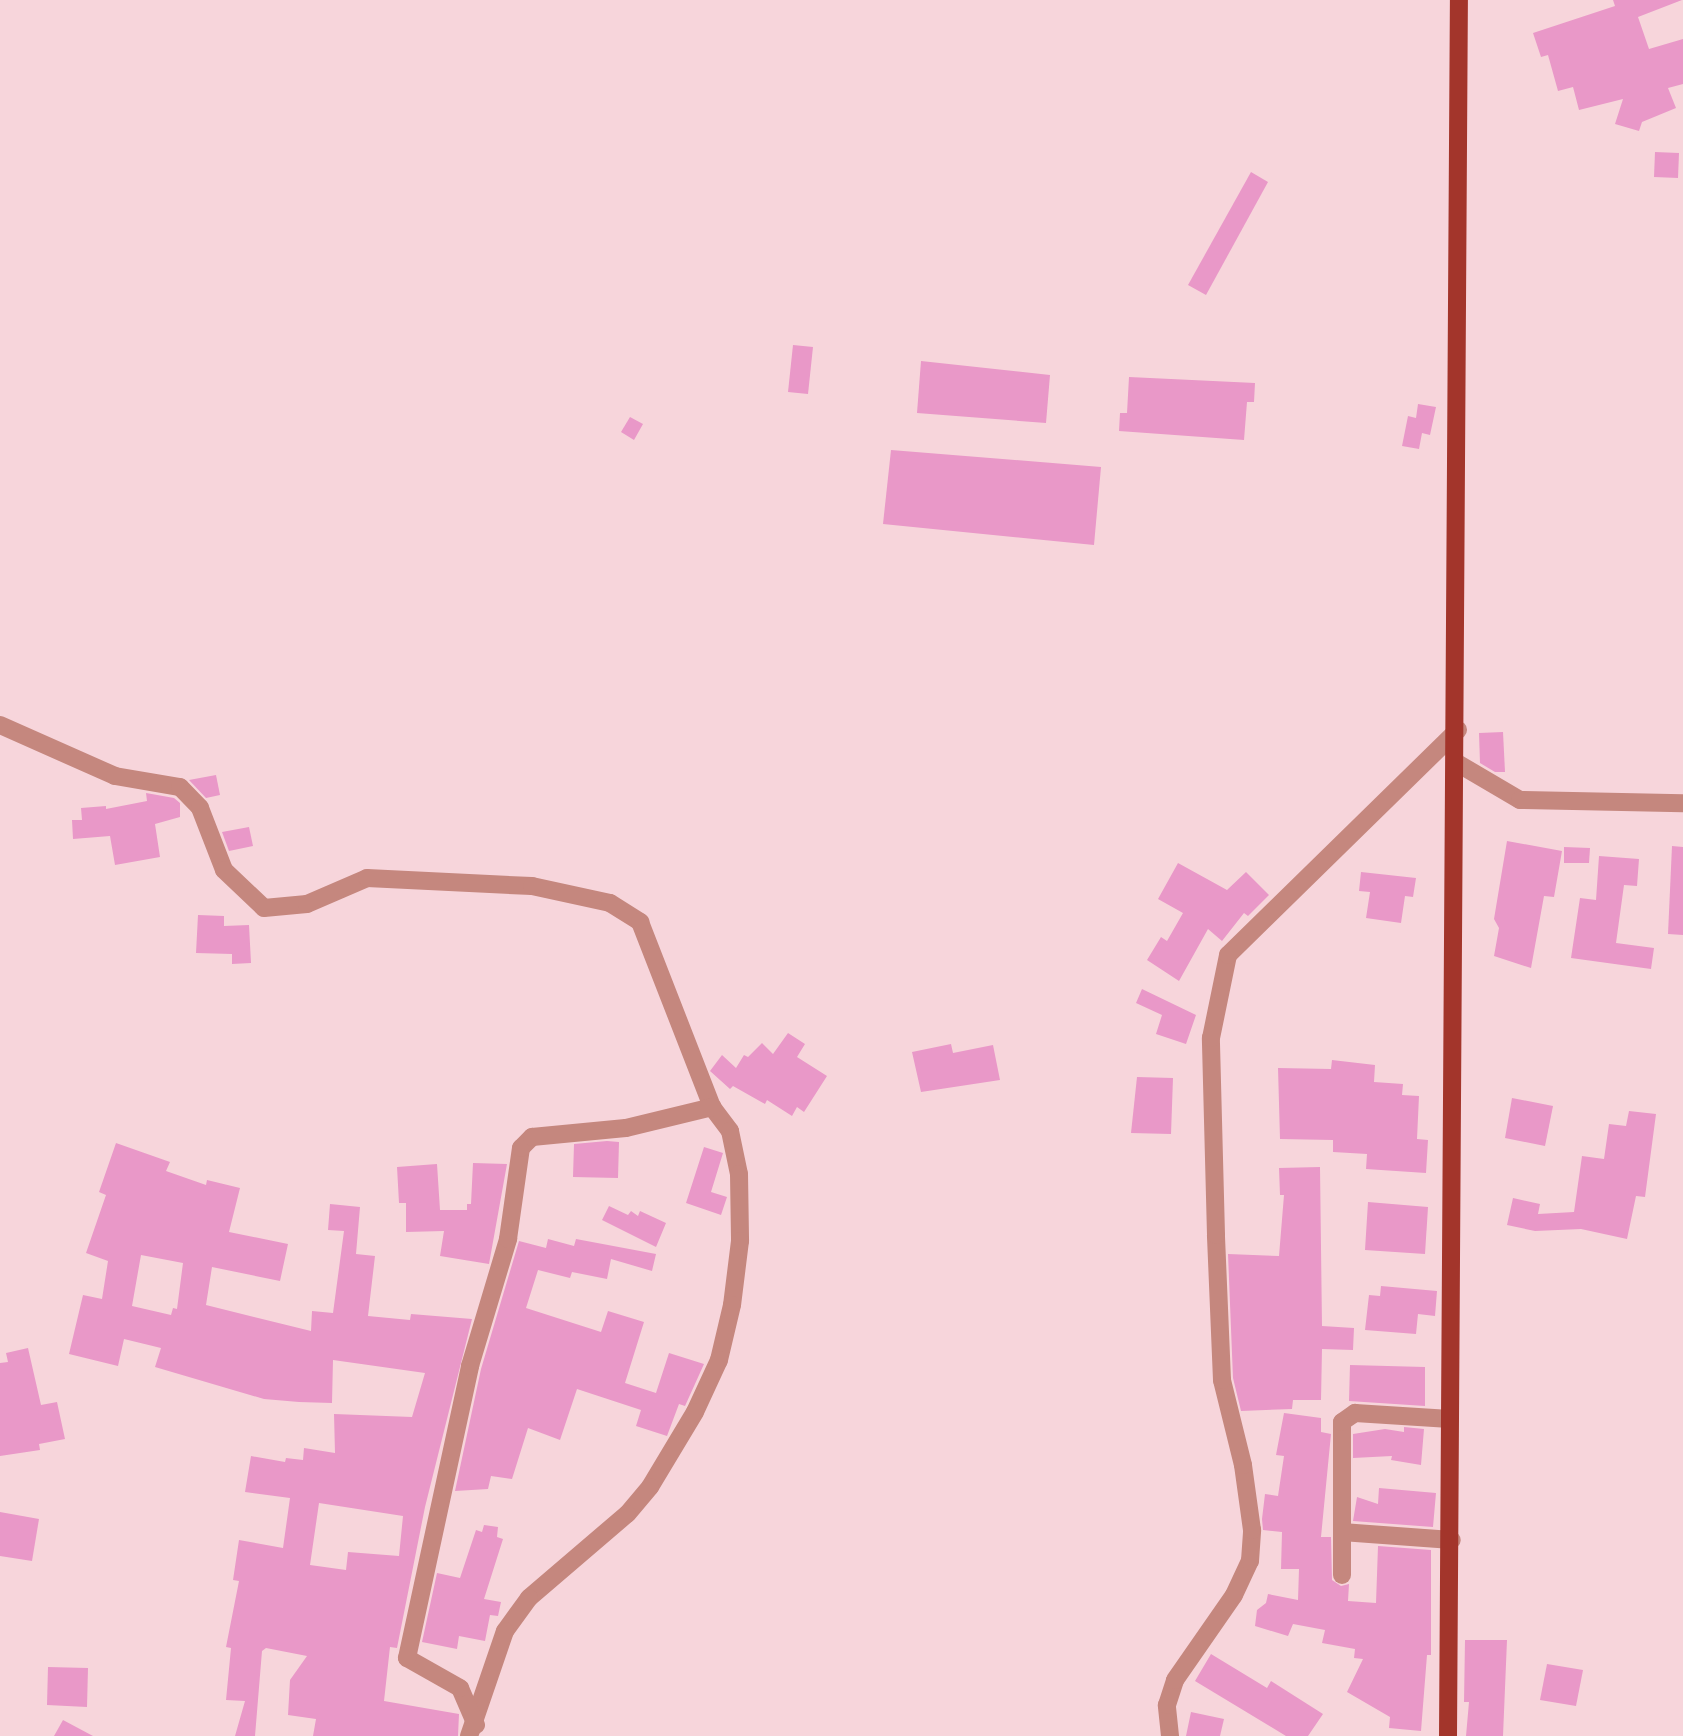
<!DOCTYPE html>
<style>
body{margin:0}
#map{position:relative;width:1683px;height:1736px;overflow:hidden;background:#f7d5db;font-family:Montserrat,sans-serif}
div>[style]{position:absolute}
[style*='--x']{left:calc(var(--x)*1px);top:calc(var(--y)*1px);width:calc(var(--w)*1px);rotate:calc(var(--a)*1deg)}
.building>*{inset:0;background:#e998c8}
.minor>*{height:18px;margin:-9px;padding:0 9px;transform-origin:9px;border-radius:9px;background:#c5877e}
.major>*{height:18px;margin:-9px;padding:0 9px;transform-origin:9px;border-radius:9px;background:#a3352b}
span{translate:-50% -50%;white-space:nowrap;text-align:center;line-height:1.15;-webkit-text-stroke:6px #f7d5db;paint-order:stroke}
</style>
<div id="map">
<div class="building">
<i style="clip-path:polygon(1613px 0,1682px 0,1638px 17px,1649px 49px,1683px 39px,1683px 84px,1668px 88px,1676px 108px,1642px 122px,1639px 131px,1615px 124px,1623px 99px,1579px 110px,1573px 87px,1558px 91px,1548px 55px,1541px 57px,1533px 33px,1615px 6px)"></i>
<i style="clip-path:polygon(1655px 152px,1679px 153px,1678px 178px,1654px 177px)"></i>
<i style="clip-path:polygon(1251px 172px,1268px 182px,1206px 295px,1188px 285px)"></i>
<i style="clip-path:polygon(793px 345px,813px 347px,808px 394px,788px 392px)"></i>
<i style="clip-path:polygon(921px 361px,1050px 375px,1046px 423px,917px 413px)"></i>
<i style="clip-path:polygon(1129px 377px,1255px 383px,1254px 402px,1247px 402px,1244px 440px,1119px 431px,1120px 413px,1127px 413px)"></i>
<i style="clip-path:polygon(1418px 404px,1436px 407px,1430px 435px,1422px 433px,1419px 449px,1402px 446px,1408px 416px,1416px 418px)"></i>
<i style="clip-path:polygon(630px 417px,643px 424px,634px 440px,621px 432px)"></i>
<i style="clip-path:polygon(891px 450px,1101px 467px,1094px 545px,883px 524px)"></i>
<i style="clip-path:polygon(1503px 732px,1505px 772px,1495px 772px,1480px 763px,1479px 733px)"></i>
<i style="clip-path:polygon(216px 775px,220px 795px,206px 798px,189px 780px)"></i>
<i style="clip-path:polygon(146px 793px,174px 798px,180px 803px,180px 817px,155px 824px,160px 857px,115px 865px,110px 836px,73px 839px,72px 820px,82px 820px,81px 808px,106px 806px,106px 809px,147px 801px)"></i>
<i style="clip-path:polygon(249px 827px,253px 846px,229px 851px,222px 832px)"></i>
<i style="clip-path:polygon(1507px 841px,1562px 851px,1554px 897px,1544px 896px,1531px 968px,1494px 956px,1499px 928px,1494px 919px)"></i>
<i style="clip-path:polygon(1672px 846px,1683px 847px,1683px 935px,1668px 934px)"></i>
<i style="clip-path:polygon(1564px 847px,1590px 848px,1589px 863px,1564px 863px)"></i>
<i style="clip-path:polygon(1599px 856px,1639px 859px,1637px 886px,1624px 885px,1616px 943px,1654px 948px,1651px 969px,1571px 958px,1580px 898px,1596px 900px)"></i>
<i style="clip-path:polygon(1178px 863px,1227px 890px,1246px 872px,1269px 895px,1248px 916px,1244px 913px,1222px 941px,1208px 929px,1179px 981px,1147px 960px,1161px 937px,1167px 941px,1183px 913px,1158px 899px)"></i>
<i style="clip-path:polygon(1361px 872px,1416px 878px,1413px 897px,1405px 896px,1401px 923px,1366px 918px,1370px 892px,1359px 891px)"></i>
<i style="clip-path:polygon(198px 915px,224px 916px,224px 926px,249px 925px,251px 963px,232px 964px,232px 954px,196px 953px)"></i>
<i style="clip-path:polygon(1142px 989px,1196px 1015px,1186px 1044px,1156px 1034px,1162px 1015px,1136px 1003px)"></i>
<i style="clip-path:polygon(788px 1033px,805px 1044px,797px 1057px,827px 1076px,804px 1112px,797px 1107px,792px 1116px,767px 1100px,765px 1104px,733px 1086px,730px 1089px,710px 1071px,722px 1055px,736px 1068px,744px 1055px,748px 1057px,762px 1043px,773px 1054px)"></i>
<i style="clip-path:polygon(951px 1044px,953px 1053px,993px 1045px,1000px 1080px,921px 1092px,912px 1052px)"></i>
<i style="clip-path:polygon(1332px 1060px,1375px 1065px,1374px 1082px,1403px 1084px,1402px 1095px,1419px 1096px,1417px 1139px,1428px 1140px,1426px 1173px,1366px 1169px,1367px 1154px,1333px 1152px,1333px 1140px,1280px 1139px,1278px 1068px,1331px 1069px)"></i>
<i style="clip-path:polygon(1137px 1077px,1173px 1078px,1171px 1134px,1131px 1133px)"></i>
<i style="clip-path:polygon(1512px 1098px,1553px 1106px,1545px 1146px,1505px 1138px)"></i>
<i style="clip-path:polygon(1629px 1111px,1656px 1114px,1645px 1197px,1636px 1196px,1627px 1239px,1581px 1229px,1535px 1231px,1507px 1225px,1513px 1198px,1540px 1204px,1538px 1214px,1574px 1212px,1582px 1156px,1604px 1159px,1609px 1124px,1626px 1126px)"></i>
<i style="clip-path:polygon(607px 1141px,619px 1142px,618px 1178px,573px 1177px,574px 1144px)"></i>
<i style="clip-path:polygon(evenodd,116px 1143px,170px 1162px,166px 1171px,206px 1185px,207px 1180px,240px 1188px,229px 1232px,288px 1244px,280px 1281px,212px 1267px,206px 1305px,311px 1331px,312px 1311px,333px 1313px,344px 1231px,328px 1230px,330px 1204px,360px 1207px,356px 1254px,375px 1256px,368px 1316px,410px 1320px,411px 1314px,472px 1319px,425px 1507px,397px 1648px,390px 1647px,384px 1701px,459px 1714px,458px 1736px,313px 1736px,316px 1719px,288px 1715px,290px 1680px,307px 1656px,266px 1648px,262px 1651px,255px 1736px,235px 1736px,245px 1701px,226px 1700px,231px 1648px,226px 1647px,239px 1581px,233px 1580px,239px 1540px,283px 1548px,290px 1498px,245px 1492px,251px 1456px,285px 1462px,286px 1458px,303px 1460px,304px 1448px,335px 1453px,334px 1414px,412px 1417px,425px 1373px,333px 1360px,332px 1403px,299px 1402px,264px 1399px,155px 1367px,161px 1348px,124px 1339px,118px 1366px,69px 1354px,83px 1295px,102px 1299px,108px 1261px,86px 1253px,106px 1195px,99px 1192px,116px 1143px,141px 1255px,183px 1263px,177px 1309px,173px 1308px,171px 1315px,132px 1306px,141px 1255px,116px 1143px,319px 1503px,403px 1516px,399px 1556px,348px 1552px,346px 1570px,310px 1565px,319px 1503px)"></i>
<i style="clip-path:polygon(704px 1147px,723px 1153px,711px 1192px,727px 1197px,721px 1215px,686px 1203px)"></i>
<i style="clip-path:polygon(473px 1163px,507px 1164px,489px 1264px,440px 1256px,444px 1231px,406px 1232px,406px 1203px,399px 1203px,397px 1167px,437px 1164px,440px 1210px,467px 1210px,467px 1204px,471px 1204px)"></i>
<i style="clip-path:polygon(1320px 1167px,1322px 1326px,1354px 1328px,1353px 1350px,1322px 1349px,1321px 1400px,1293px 1400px,1292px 1409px,1241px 1411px,1233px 1378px,1228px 1254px,1279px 1256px,1284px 1195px,1280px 1195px,1279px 1168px)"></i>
<i style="clip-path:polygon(1368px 1202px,1428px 1207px,1425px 1254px,1365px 1250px)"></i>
<i style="clip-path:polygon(609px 1206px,628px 1215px,631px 1211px,638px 1216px,640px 1211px,666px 1223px,656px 1247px,602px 1220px)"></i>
<i style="clip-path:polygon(548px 1239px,574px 1246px,576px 1239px,656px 1254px,652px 1271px,611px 1259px,607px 1279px,572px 1272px,570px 1278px,538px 1270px,526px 1308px,601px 1332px,608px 1311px,644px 1322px,625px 1383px,656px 1393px,669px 1353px,704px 1364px,685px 1406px,679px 1404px,667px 1436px,636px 1426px,641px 1410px,577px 1389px,560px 1440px,528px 1428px,512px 1479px,491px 1476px,488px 1489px,455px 1491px,481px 1369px,519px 1241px,546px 1248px)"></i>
<i style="clip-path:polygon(1381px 1286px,1437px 1291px,1435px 1316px,1418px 1314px,1416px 1334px,1365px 1330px,1369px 1295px,1380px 1296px)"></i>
<i style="clip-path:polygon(28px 1348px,41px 1405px,57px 1402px,65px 1439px,39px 1444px,40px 1450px,0 1456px,0 1363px,8px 1362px,6px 1353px)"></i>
<i style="clip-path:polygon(1350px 1365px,1425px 1367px,1425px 1406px,1349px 1401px)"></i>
<i style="clip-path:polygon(1284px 1413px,1321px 1418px,1321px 1432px,1331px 1434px,1321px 1537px,1331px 1537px,1332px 1580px,1341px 1586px,1349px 1584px,1348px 1601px,1376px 1603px,1378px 1546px,1431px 1550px,1431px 1655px,1427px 1655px,1421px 1731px,1389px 1728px,1390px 1717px,1347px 1692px,1363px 1659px,1354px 1658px,1355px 1649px,1322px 1643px,1325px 1630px,1293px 1624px,1288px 1636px,1255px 1626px,1257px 1610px,1266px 1603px,1268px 1594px,1298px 1600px,1299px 1569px,1281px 1569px,1282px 1532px,1263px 1530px,1262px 1519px,1265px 1494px,1278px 1496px,1284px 1456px,1276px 1455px)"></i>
<i style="clip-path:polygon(1404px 1427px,1424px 1429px,1421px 1465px,1391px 1460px,1392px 1456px,1353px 1458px,1353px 1434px,1385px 1429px,1404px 1432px)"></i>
<i style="clip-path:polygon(1379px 1488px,1436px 1493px,1433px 1527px,1353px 1521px,1357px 1497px,1378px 1504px)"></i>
<i style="clip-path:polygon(0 1512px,39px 1519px,32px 1561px,0 1556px)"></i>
<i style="clip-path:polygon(484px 1525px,498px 1527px,497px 1537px,503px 1539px,484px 1599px,501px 1602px,498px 1616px,490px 1615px,485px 1641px,459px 1636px,457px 1649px,422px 1642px,437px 1573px,460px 1578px,476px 1530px,482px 1532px)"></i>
<i style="clip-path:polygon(1465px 1640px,1507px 1640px,1503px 1736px,1466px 1736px,1469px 1702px,1464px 1702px)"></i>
<i style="clip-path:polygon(1211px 1654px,1267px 1688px,1271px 1681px,1323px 1714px,1308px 1736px,1286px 1736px,1195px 1681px)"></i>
<i style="clip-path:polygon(1547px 1664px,1583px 1670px,1576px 1706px,1540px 1700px)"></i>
<i style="clip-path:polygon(48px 1667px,88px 1668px,87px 1707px,47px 1705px)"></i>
<i style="clip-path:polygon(1191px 1712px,1224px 1719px,1220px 1736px,1186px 1736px)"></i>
<i style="clip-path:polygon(63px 1720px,93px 1736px,54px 1736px)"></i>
</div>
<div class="minor">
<i style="--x:0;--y:725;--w:126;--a:23.9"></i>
<i style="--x:115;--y:776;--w:66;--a:9.6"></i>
<i style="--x:180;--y:787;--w:29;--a:46"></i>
<i style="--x:200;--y:808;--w:66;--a:68.8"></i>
<i style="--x:224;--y:870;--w:55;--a:43.5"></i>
<i style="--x:264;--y:908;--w:43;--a:-5.3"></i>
<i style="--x:307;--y:904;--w:65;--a:-23.4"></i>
<i style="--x:367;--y:878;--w:165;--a:2.8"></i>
<i style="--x:532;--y:886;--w:80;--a:12.3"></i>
<i style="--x:610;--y:903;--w:36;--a:32"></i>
<i style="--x:640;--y:922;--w:199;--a:68.7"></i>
<i style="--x:712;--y:1107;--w:30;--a:53"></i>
<i style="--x:730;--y:1131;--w:44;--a:78.2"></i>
<i style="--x:739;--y:1174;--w:67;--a:89.1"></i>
<i style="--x:740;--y:1241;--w:64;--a:97.1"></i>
<i style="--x:732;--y:1305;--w:57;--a:103.3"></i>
<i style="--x:719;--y:1360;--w:57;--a:114.8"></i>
<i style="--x:695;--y:1412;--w:87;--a:121"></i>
<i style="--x:650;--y:1487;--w:35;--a:130"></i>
<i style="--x:627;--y:1514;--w:129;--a:139.4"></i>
<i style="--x:529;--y:1598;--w:41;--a:126"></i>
<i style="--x:505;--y:1631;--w:111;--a:108.9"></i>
<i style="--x:1457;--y:763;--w:73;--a:30.4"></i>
<i style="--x:1520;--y:800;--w:163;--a:1.1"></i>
<i style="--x:1342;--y:1532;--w:110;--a:4.2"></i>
<i style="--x:1342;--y:1575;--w:153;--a:-90"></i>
<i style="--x:1342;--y:1422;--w:16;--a:-35"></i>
<i style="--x:1355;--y:1413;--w:95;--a:3.6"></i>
<i style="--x:476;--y:1725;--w:40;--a:-113.4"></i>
<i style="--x:460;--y:1688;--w:61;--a:-150.5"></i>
<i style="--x:407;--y:1658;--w:299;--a:-77.8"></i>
<i style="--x:470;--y:1366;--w:133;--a:-73.3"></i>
<i style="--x:508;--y:1239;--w:92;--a:-81.9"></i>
<i style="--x:521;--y:1148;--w:16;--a:-45"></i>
<i style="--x:532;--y:1137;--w:94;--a:-5.5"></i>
<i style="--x:626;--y:1128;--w:89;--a:-13.7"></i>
<i style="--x:1170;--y:1736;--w:31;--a:-96"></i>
<i style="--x:1167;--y:1705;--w:26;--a:-72"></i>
<i style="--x:1175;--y:1680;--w:103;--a:-55.2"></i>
<i style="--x:1234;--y:1595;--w:38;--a:-65"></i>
<i style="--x:1250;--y:1561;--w:31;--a:-86"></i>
<i style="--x:1252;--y:1530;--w:66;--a:-97.9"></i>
<i style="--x:1243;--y:1465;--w:88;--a:-103.9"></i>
<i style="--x:1222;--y:1380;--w:145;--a:-92.4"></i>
<i style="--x:1216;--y:1235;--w:197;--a:-91.5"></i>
<i style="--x:1211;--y:1038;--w:85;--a:-78.4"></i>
<i style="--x:1228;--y:955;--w:322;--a:-44.4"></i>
</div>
<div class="major">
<i style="--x:1448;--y:1736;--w:1736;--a:-89.64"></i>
</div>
</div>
